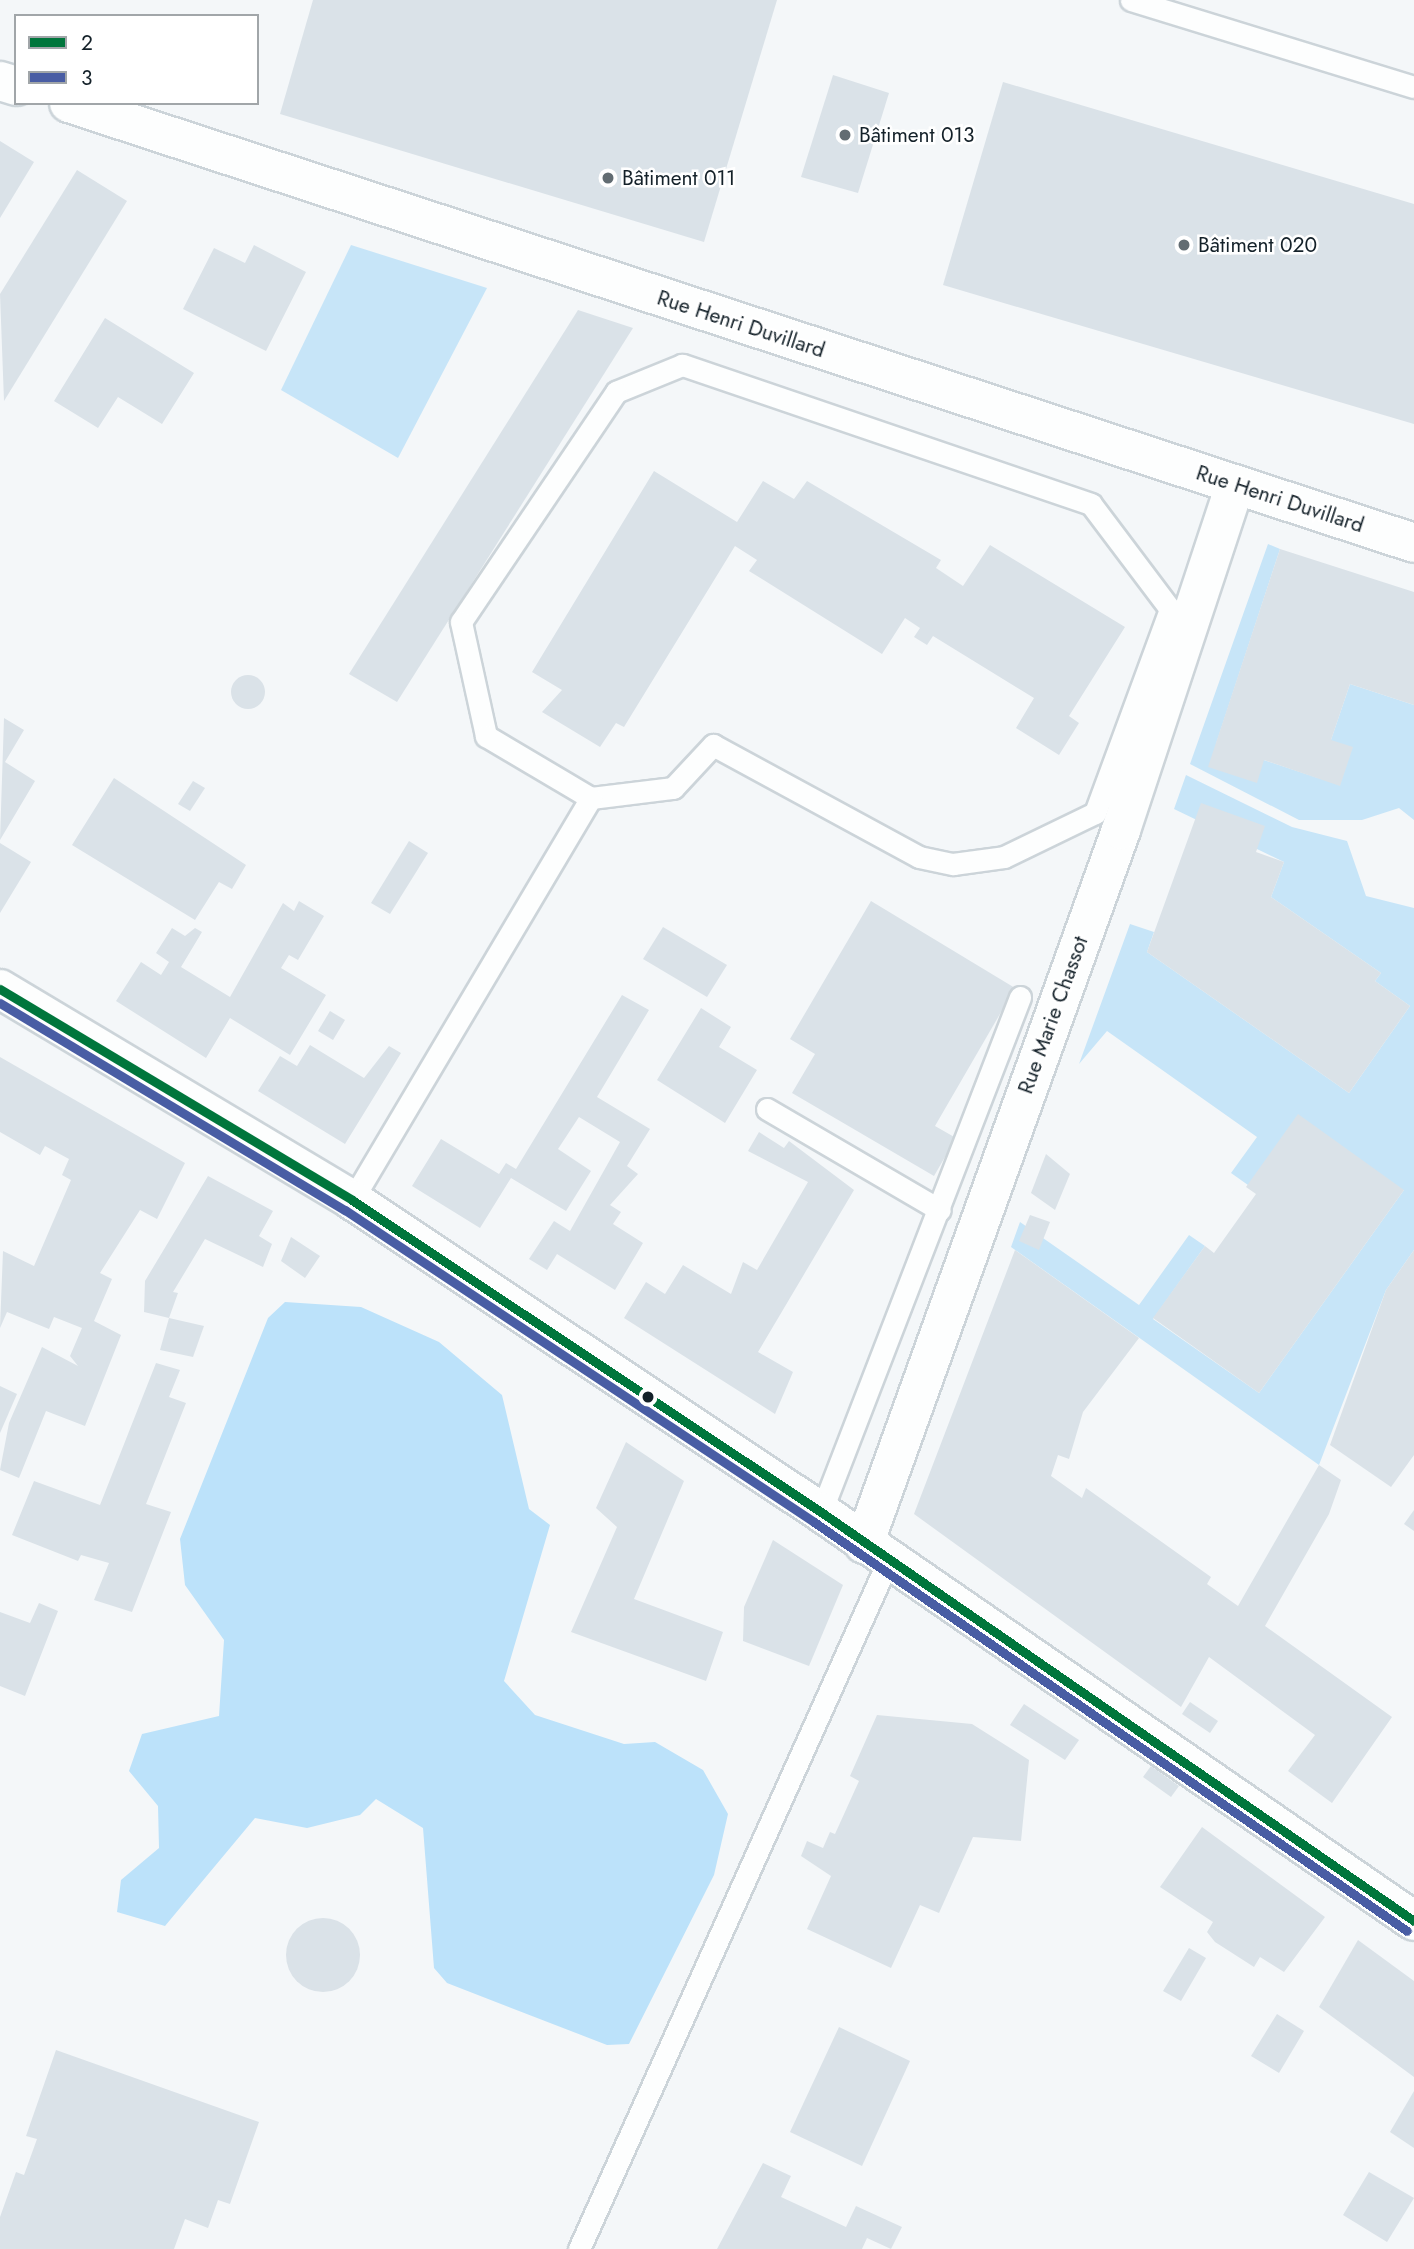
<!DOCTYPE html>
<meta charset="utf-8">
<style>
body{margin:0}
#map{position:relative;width:1414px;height:2249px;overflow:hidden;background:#f4f7f9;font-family:Jost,sans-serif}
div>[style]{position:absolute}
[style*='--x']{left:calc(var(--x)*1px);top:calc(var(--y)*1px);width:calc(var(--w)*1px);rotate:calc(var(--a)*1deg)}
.green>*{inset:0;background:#c7e5f8}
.forest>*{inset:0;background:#bce2fa}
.building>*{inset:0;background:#dae2e8}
.round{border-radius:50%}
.roads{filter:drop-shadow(2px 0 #ccd4d9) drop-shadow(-2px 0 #ccd4d9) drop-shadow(0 2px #ccd4d9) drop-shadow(0 -2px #ccd4d9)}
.lane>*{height:21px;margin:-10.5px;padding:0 10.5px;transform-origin:10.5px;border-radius:10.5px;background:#fdfefe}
.street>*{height:38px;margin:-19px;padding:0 19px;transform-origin:19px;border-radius:19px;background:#fdfefe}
.primary>*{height:38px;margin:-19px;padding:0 19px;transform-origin:19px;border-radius:19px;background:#fdfefe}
.bus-1>*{height:9px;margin:-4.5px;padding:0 4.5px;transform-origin:4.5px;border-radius:4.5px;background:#00763c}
.bus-2>*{height:9px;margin:-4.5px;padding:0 4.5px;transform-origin:4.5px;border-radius:4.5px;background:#495da4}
.dots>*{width:19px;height:19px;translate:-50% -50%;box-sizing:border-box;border:4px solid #fff;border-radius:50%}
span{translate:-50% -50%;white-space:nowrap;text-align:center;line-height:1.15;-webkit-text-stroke:5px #fff;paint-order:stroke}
.poi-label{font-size:21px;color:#142129}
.left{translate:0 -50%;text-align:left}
.street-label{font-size:21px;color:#142129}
.legend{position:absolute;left:14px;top:14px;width:245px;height:91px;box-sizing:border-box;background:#fff;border:2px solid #a1a6a9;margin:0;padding:9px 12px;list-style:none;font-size:21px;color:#142129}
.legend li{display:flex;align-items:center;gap:14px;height:35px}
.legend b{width:35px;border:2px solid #a1a6a9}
</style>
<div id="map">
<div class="green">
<i style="clip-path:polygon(351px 245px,487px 288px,398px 458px,281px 390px)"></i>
<i style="clip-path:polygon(1268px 544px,1280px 549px,1216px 744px,1318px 778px,1350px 684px,1414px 705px,1414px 820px,1399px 808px,1362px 820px,1299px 820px,1190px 764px)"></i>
<i style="clip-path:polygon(1186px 775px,1292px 827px,1347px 841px,1366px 896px,1414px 908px,1414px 1250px,1386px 1290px,1319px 1465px,1011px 1247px,1020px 1222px,1139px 1305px,1189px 1235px,1205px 1246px,1153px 1319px,1259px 1393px,1404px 1190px,1248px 1185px,1231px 1173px,1257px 1137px,1107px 1031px,1079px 1064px,1130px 924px,1154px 932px,1147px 952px,1349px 1093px,1410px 1006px,1375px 981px,1381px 973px,1271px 897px,1284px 862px,1174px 809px)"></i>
</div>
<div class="forest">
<i style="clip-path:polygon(285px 1302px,361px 1307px,439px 1342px,502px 1395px,529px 1509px,550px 1525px,504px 1681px,535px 1715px,624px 1744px,655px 1742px,703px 1770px,728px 1814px,714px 1875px,629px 2044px,607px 2045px,447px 1983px,434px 1968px,423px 1828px,376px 1799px,360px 1815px,307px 1828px,255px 1818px,165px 1926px,117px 1912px,121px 1880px,159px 1848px,158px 1806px,129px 1771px,142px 1734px,219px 1716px,224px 1640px,185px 1585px,180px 1539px,268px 1318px)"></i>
</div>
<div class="building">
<i style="clip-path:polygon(313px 0,777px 0,704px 242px,280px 114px)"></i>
<i style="clip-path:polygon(833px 75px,889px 93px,858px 193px,801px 177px)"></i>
<i style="clip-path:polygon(1003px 82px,1414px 204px,1414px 424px,943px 285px)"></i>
<i style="clip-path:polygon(0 141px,34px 162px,0 218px)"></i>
<i style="clip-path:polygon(77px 170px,127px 201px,4px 401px,0 294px)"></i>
<i style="clip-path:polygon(254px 245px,306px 272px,266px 351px,183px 309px,214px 248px,245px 263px)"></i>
<i style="clip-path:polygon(578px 310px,633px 328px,397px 702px,349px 674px)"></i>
<i style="clip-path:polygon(105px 318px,194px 373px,162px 424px,118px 397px,98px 428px,54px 401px)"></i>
<i style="clip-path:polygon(654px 471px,737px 522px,763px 481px,794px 499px,807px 481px,941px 560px,936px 568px,963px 586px,990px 545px,1125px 627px,1069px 716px,1079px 723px,1059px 755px,1016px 728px,1034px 698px,933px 636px,927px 645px,914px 637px,920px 628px,905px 618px,882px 654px,749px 571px,757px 560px,735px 546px,624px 727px,616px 723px,600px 747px,542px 712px,562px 690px,532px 672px)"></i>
<i style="clip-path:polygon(1280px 549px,1414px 592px,1414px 705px,1350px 684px,1331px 740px,1353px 747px,1340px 786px,1264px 760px,1257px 783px,1208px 767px)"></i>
<i class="round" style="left:231px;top:675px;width:34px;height:34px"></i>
<i style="clip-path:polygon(4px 718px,24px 730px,5px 762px,35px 781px,0 840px)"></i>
<i style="clip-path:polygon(114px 778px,246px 865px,232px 889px,219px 882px,195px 920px,72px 845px)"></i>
<i style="clip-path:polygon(193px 781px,205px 788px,190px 811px,178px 804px)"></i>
<i style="clip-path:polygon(1201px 803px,1265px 826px,1256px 852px,1284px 862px,1271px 897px,1381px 973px,1375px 981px,1410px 1006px,1349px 1093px,1147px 952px)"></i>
<i style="clip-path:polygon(409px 841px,428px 853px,390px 914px,371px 903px)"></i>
<i style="clip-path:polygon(0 843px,31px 862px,0 913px)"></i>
<i style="clip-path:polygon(299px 901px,324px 916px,298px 960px,289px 955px,281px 968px,326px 995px,290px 1055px,230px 1018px,206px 1058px,116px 1001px,141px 962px,161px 975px,169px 962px,156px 953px,172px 928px,185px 936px,195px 928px,202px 932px,181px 967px,230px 997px,283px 903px,294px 911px)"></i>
<i style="clip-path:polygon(871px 901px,1015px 988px,935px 1126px,956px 1138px,934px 1176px,792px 1093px,815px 1054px,790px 1039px)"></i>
<i style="clip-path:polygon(663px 927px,727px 965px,707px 997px,643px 959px)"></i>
<i style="clip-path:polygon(622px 995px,649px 1010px,597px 1097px,650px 1129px,627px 1166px,638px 1174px,610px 1205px,621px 1212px,613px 1224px,643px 1243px,615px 1290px,557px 1254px,547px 1270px,529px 1259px,554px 1221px,570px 1231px,620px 1142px,579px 1117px,558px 1149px,591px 1171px,566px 1211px,511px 1178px,480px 1228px,412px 1186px,441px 1139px,499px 1174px,506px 1163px,516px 1169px)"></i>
<i style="clip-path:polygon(701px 1008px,731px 1027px,719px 1047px,757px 1070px,725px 1123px,657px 1080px)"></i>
<i style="clip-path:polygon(330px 1011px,345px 1020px,333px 1040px,318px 1031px)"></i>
<i style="clip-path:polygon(310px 1045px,364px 1078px,389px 1046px,401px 1053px,345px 1144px,258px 1091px,280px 1056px,297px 1066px)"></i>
<i style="clip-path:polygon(0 1057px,185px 1163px,157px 1219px,140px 1210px,100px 1273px,112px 1279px,94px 1321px,121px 1335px,85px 1426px,46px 1411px,19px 1478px,0 1470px,9px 1423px,42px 1347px,78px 1366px,70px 1356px,82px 1328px,54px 1317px,49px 1329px,7px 1312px,0 1328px,3px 1251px,34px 1266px,71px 1180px,62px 1175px,69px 1159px,45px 1146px,40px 1155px,0 1132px)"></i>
<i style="clip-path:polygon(1298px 1114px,1404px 1190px,1259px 1393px,1153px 1318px,1205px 1246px,1214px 1253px,1256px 1194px,1246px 1187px)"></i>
<i style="clip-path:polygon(759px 1132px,784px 1148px,789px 1141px,854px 1190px,758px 1352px,793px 1372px,775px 1414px,624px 1318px,646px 1282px,665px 1294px,683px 1265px,731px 1294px,743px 1262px,757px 1270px,808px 1182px,748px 1151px)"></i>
<i style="clip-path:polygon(1046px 1154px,1070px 1174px,1055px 1210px,1031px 1193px)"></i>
<i style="clip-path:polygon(208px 1176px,273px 1211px,259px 1236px,272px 1244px,263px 1267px,205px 1239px,173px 1292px,178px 1293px,169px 1318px,144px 1312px,145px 1281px)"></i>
<i style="clip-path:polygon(1030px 1215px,1050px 1222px,1039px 1250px,1019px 1241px)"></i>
<i style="clip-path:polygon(291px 1237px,320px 1256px,305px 1278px,281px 1261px)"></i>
<i style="clip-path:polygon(1015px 1250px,1139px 1338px,1083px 1412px,1069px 1459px,1058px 1455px,1051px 1476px,1082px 1498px,1086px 1488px,1211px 1577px,1207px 1584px,1238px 1606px,1319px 1465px,1341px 1480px,1329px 1514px,1265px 1626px,1392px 1717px,1332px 1803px,1288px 1771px,1315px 1735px,1209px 1657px,1181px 1707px,914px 1514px)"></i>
<i style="clip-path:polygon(1414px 1250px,1414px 1455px,1391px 1487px,1330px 1445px,1386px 1290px)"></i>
<i style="clip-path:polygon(169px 1318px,204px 1326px,193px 1357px,160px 1350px)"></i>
<i style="clip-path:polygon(156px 1363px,180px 1370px,169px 1397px,186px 1403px,146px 1504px,171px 1512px,132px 1612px,94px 1600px,109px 1563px,81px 1555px,78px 1561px,12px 1535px,34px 1481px,100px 1505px)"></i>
<i style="clip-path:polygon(0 1386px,17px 1394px,0 1433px)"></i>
<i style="clip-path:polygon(626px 1442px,684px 1481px,634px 1599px,723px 1632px,706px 1681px,571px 1632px,617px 1527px,596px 1508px)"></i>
<i style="clip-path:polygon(1414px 1510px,1414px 1531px,1404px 1524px)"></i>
<i style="clip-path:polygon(773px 1540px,843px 1585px,809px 1666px,743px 1641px,744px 1607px)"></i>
<i style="clip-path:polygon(39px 1603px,58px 1611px,25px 1696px,0 1686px,0 1612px,30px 1623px)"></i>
<i style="clip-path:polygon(1190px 1702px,1218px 1721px,1210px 1733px,1182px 1714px)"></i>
<i style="clip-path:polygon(1024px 1704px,1079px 1740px,1065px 1760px,1010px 1725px)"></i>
<i style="clip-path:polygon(877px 1715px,972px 1724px,1029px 1760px,1021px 1841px,973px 1837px,939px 1913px,920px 1905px,891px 1968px,807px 1929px,831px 1876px,801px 1856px,807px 1841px,823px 1848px,830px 1832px,835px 1834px,859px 1781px,850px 1776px)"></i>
<i style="clip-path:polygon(1151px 1766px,1179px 1786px,1171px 1797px,1143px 1777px)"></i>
<i style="clip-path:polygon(1202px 1827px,1325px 1917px,1284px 1972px,1260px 1957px,1254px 1967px,1215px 1942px,1207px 1932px,1213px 1922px,1160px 1887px)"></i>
<i class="round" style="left:286px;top:1918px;width:74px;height:74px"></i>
<i style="clip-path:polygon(1358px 1940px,1414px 1981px,1414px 2077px,1319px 2007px)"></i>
<i style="clip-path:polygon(1189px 1948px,1206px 1958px,1181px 2001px,1163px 1991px)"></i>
<i style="clip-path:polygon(1277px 2014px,1304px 2031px,1279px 2073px,1251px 2056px)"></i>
<i style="clip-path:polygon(839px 2027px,910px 2061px,862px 2166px,790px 2132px)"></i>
<i style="clip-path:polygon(56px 2050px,259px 2122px,230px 2204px,218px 2200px,208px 2228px,185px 2219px,174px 2249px,0 2249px,0 2217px,16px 2172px,24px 2175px,37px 2139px,26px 2136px)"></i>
<i style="clip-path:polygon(1414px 2091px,1414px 2148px,1390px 2132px)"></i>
<i style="clip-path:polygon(763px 2163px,791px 2176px,781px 2197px,846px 2227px,856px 2206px,902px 2227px,891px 2249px,867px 2238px,862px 2249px,717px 2249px)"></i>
<i style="clip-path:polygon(1369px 2172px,1414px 2198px,1387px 2242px,1343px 2215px)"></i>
</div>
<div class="roads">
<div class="lane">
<i style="--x:1131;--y:0;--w:296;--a:17.1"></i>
<i style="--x:767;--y:1109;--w:200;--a:30.3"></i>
<i style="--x:352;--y:1200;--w:468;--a:-59.3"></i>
<i style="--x:591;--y:798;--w:83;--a:-7"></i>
<i style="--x:673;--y:788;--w:59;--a:-47.1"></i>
<i style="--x:713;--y:745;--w:234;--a:28.5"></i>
<i style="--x:919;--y:857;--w:35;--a:12"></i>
<i style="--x:953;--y:864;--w:51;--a:-7.8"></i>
<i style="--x:1004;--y:857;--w:101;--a:-25.8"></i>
<i style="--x:1095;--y:813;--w:217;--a:-69.8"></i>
<i style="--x:1170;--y:609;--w:131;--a:-127"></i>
<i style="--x:1091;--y:504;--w:432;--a:-161.2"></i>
<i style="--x:682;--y:365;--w:71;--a:157.8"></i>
<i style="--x:616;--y:392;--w:277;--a:124"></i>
<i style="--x:461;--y:622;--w:117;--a:77.6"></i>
<i style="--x:486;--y:736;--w:122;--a:30.6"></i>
<i style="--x:821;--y:1512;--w:552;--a:-68.87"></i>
<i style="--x:579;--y:2249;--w:754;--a:-65.81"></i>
</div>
<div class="street">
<i style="--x:0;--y:81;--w:17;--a:17"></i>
<i style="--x:69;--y:103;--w:1415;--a:18.11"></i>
<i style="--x:864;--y:1544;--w:759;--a:-70.2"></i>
<i style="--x:1121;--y:830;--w:363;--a:-71.7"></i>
</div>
<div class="primary">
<i style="--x:0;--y:989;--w:410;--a:30.9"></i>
<i style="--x:352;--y:1200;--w:563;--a:33.63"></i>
<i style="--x:821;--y:1512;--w:720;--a:34.59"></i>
</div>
</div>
<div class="bus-1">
<i style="--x:0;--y:989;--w:410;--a:30.9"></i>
<i style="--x:352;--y:1200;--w:563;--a:33.63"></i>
<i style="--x:821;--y:1512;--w:720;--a:34.59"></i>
</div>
<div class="bus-2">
<i style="--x:0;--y:1003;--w:402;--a:31"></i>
<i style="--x:345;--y:1210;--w:563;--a:33.63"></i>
<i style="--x:814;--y:1522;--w:720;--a:34.59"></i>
</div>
<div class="dots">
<i style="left:845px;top:135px;background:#626c72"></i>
<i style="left:608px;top:178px;background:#626c72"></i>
<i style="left:1184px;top:245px;background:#626c72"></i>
<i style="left:648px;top:1397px;background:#142129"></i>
</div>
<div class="poi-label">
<span class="left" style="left:859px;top:135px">Bâtiment 013</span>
<span class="left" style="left:622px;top:178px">Bâtiment 011</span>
<span class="left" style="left:1198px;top:245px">Bâtiment 020</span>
</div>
<div class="street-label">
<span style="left:741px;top:324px;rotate:18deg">Rue Henri Duvillard</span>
<span style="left:1280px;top:499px;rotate:18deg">Rue Henri Duvillard</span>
<span style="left:1053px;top:1015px;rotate:-70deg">Rue Marie Chassot</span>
</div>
<ul class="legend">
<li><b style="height:9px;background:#00763c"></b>2</li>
<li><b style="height:9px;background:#495da4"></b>3</li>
</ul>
</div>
